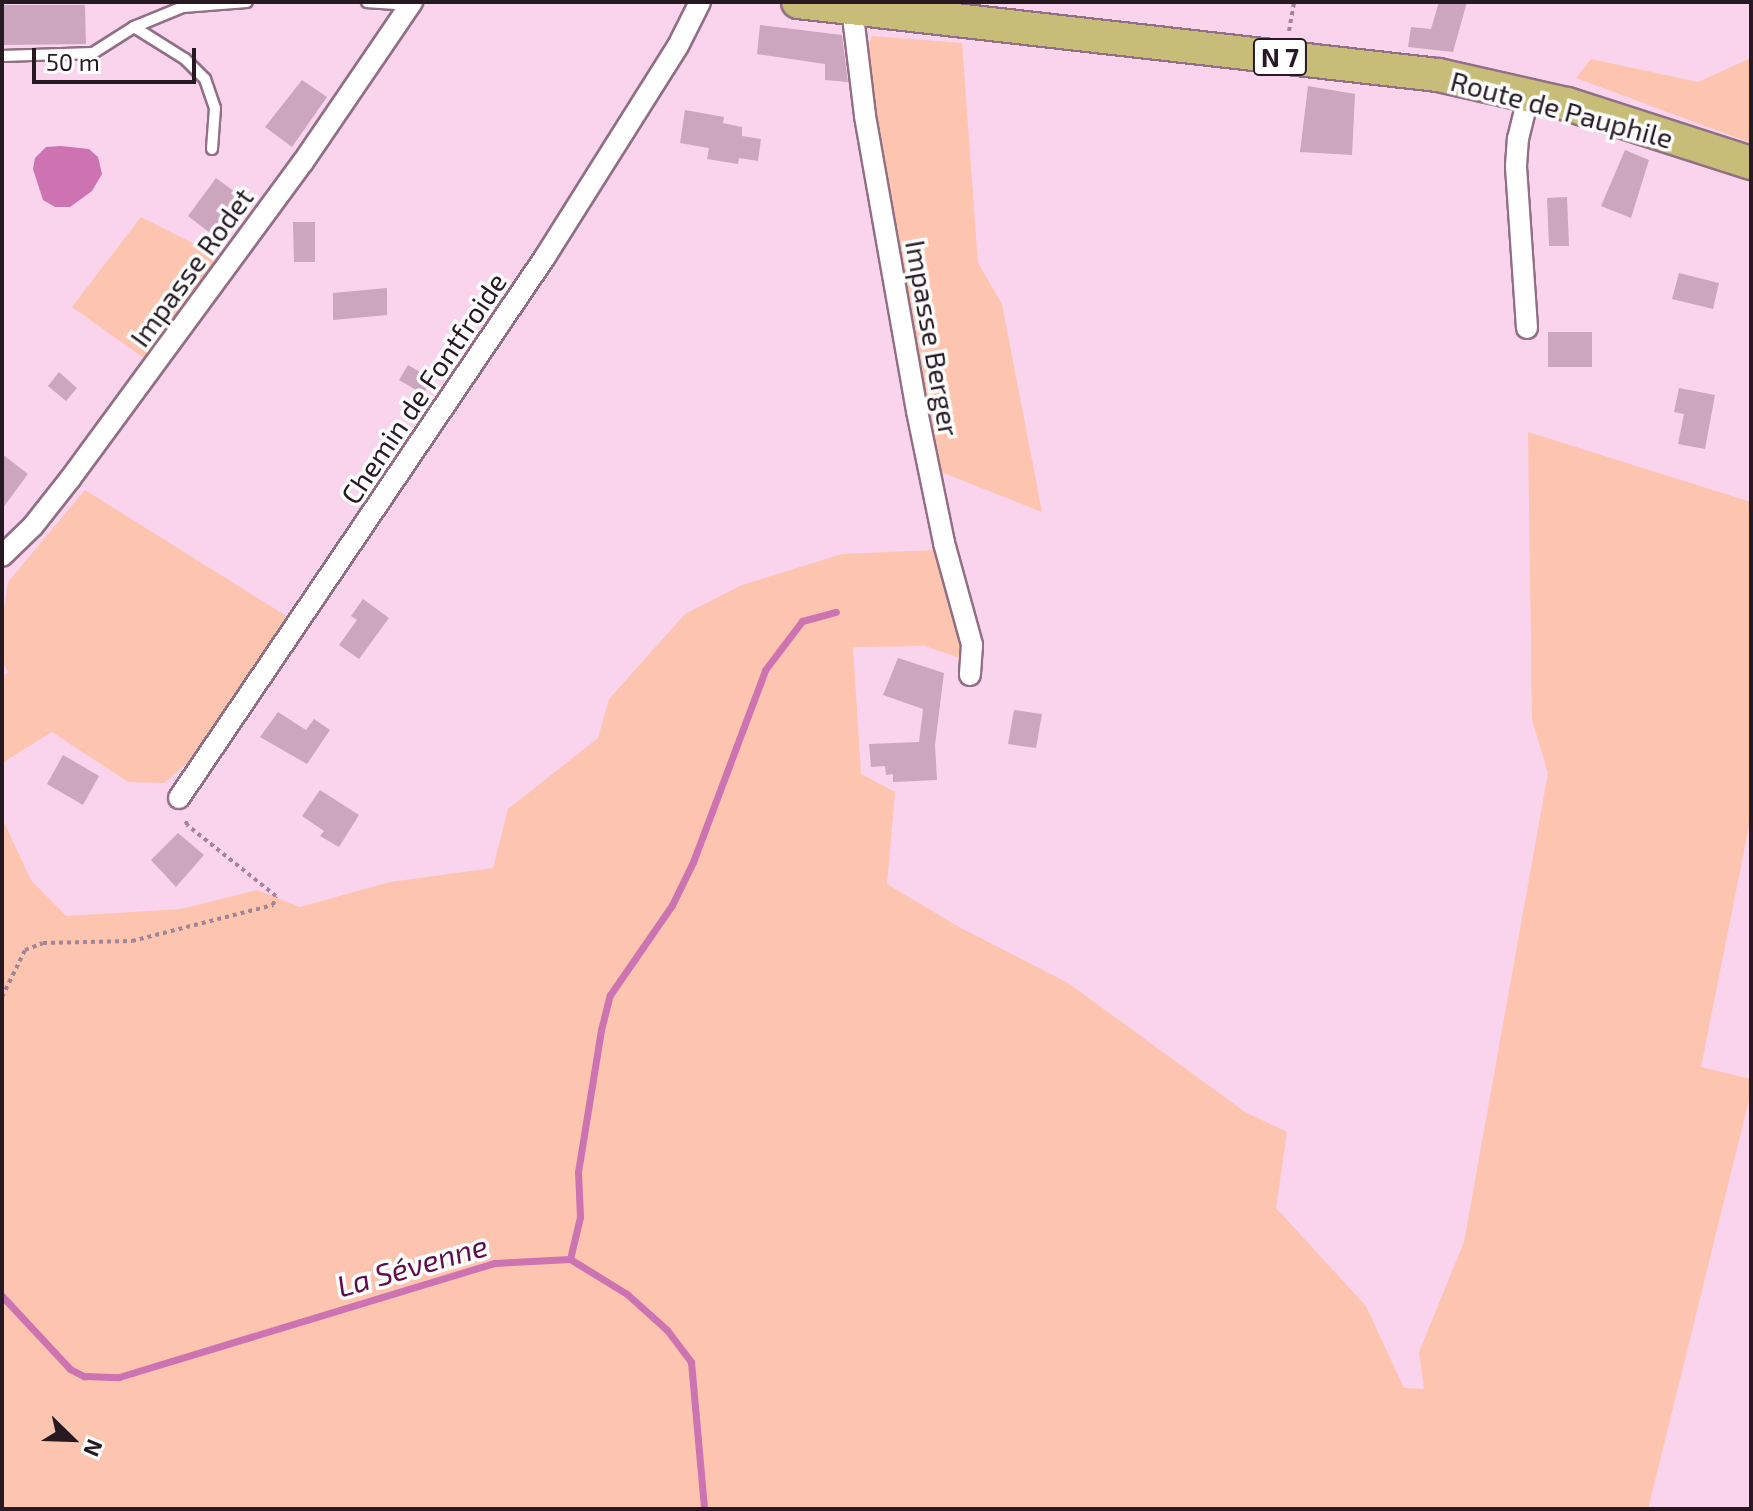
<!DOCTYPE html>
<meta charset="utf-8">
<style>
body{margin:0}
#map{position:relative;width:1753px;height:1511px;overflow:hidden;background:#fad4ec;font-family:"Exo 2",sans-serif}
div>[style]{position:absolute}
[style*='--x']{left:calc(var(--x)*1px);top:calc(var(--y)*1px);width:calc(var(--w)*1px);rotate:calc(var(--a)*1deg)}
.green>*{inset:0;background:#fdc4b0}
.water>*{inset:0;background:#cd73b1}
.stream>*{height:7px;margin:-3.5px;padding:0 3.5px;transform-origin:3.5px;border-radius:3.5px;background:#cd73b1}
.building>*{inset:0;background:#cba6be}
.path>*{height:4px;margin-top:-2px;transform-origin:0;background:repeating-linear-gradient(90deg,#a28698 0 4px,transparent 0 8px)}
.roads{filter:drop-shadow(2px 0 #916f85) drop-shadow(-2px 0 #916f85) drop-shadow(0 2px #916f85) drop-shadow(0 -2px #916f85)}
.service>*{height:10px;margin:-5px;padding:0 5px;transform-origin:5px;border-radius:5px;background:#fff}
.minor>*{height:20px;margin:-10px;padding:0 10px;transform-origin:10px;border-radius:10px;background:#fff}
.primary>*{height:32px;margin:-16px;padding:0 16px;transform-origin:16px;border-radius:16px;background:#c8bd78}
span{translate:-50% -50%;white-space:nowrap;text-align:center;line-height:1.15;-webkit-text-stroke:7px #fff;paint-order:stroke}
.shield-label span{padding:2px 6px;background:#fff;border:2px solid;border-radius:6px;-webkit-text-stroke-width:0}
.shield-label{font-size:26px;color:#271922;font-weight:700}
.street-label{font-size:28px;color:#271922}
.water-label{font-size:30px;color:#5f0d4c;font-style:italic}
.frame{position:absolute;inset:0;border:4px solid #271922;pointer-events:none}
.north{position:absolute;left:32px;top:1399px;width:80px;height:80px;-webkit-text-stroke:6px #fff;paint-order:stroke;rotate:113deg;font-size:22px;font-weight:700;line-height:32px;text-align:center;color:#271922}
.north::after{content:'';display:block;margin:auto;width:28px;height:36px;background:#271922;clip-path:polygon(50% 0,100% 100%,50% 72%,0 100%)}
.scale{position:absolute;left:32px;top:48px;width:164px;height:36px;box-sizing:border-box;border:4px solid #271922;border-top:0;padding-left:10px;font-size:24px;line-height:28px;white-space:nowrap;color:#271922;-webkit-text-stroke:6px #fff;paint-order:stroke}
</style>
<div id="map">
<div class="green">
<i style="clip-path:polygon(872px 36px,962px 43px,978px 263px,1002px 304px,1042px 512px,936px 470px,876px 125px,867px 51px)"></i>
<i style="clip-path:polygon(1751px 58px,1751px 143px,1576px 78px,1591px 59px,1698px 82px)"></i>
<i style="clip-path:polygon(141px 217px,222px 258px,144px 358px,72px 307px)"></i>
<i style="clip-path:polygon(1528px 432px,1751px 502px,1751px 816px,1701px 1067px,1751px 1079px,1751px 1092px,1648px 1509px,2px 1509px,2px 818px,31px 880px,66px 916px,181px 909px,257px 890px,300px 907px,390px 882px,493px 868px,508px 809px,598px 738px,609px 699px,685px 614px,742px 585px,842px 554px,935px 550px,961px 632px,962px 659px,925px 646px,853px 647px,861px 774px,895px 792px,887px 884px,959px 927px,1068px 983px,1245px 1112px,1287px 1132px,1276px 1208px,1366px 1306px,1404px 1388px,1424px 1389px,1419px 1352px,1464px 1242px,1548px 773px,1532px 720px)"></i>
<i style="clip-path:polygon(85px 490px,291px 619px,192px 759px,164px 783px,128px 782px,52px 732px,2px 763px,2px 676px,9px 673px,2px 662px,2px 621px,8px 582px)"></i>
</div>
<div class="water">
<i style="clip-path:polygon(61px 146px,89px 149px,98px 157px,102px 174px,92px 191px,70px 207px,55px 207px,43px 200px,33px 169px,35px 158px,46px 147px)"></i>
</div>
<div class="stream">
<i style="--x:570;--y:1259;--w:43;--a:-76.6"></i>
<i style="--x:580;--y:1217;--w:45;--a:-92.5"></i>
<i style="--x:578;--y:1172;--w:144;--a:-80.8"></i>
<i style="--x:601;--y:1030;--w:36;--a:-76"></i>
<i style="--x:610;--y:995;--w:109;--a:-55.4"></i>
<i style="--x:672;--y:905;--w:48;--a:-64"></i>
<i style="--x:693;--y:862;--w:205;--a:-69.4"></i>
<i style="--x:765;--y:670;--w:61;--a:-52.9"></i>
<i style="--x:802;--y:621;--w:35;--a:-15"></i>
<i style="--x:2;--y:1296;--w:100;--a:47"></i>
<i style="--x:70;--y:1369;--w:16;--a:27"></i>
<i style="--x:84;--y:1376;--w:35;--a:2"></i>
<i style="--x:119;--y:1377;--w:392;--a:-16.9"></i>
<i style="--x:494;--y:1263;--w:76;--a:-3"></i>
<i style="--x:570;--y:1259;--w:67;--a:31.6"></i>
<i style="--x:627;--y:1294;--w:54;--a:42"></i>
<i style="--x:667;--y:1330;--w:40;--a:53"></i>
<i style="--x:691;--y:1362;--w:148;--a:84.9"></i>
</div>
<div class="building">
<i style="clip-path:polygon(1439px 2px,1467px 2px,1453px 52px,1408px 47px,1411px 27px,1431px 29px)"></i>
<i style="clip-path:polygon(2px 5px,85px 5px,86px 44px,3px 45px)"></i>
<i style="clip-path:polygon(760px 25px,842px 35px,848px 82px,825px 80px,825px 64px,757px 54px)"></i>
<i style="clip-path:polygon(302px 80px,327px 97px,292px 147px,265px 127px)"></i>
<i style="clip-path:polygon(1308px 86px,1355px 94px,1352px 155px,1300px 152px)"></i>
<i style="clip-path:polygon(685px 110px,724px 117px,723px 123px,742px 127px,742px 136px,761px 139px,758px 161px,739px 158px,738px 164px,707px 159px,709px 148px,680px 143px)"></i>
<i style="clip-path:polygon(1625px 150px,1649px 160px,1631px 218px,1601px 206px)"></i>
<i style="clip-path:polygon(216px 178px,243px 198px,214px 236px,188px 216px)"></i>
<i style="clip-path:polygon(1567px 197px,1569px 246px,1549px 246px,1547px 198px)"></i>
<i style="clip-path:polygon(293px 222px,315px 222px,315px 262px,294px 262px)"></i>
<i style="clip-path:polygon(1679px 273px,1719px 283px,1713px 309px,1672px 299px)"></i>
<i style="clip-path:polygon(387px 288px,387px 315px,333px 320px,333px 293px)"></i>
<i style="clip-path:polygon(1548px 332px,1592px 332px,1592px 367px,1548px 367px)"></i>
<i style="clip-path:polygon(408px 365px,432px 379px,423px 394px,399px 380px)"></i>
<i style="clip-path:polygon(59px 372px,77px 388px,66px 401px,48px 386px)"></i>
<i style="clip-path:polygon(1679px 388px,1715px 395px,1705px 449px,1678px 444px,1684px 414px,1674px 412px)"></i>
<i style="clip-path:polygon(2px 454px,28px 474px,2px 509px)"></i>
<i style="clip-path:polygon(363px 599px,389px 618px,359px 659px,339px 645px,357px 620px,351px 616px)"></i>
<i style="clip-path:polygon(898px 658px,944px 673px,935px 745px,937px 780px,893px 782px,893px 774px,886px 775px,885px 766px,871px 767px,869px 744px,919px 742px,923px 709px,883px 695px)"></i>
<i style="clip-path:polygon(1014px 710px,1042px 714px,1036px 748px,1008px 744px)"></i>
<i style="clip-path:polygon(278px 712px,306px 730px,314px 719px,330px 730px,307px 764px,260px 737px)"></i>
<i style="clip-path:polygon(63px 755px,99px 776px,83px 805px,47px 784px)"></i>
<i style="clip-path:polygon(320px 790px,359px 815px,339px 847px,320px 836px,324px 831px,302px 816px)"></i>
<i style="clip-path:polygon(178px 833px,204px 855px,176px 887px,151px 860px)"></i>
</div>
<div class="path">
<i style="--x:1289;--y:31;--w:29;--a:-80"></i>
<i style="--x:2;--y:997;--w:52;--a:-63.9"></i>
<i style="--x:25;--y:950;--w:19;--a:-21"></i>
<i style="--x:43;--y:943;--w:89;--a:-1.3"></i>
<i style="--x:132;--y:941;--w:146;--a:-14.3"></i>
<i style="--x:273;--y:905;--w:9;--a:-72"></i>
<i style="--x:276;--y:896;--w:114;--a:-141.4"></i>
<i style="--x:187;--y:825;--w:7;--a:-106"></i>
</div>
<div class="roads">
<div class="service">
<i style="--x:367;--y:2;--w:42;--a:4.1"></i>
<i style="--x:134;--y:27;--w:60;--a:32.1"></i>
<i style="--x:185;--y:59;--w:28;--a:45"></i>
<i style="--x:205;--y:79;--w:31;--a:71"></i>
<i style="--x:215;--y:108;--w:41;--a:94.2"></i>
<i style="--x:2;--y:56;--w:91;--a:-1.9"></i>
<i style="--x:93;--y:53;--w:49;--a:-32.4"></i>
<i style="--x:134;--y:27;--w:53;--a:-22.2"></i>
<i style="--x:183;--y:7;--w:64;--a:-4.5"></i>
</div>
<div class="minor">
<i style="--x:852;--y:8;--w:109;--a:83.1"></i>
<i style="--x:865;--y:116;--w:300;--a:80"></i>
<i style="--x:917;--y:411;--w:135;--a:78.4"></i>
<i style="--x:944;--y:543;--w:106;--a:74.6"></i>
<i style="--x:972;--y:645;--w:30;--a:94"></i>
<i style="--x:1527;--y:328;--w:162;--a:-93.9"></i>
<i style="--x:1516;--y:166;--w:27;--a:-86"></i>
<i style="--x:1518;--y:139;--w:46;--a:-76.3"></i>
<i style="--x:2;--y:556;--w:43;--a:-44.1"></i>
<i style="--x:33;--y:526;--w:60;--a:-51.8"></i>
<i style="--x:70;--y:479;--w:393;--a:-53.7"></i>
<i style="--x:303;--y:162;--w:194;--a:-55.7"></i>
<i style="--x:179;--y:798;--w:653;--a:-55.92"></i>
<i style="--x:545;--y:257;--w:249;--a:-57.8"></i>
<i style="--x:678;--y:46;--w:49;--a:-63.4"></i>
</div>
<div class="primary">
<i style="--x:798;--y:2;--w:644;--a:6.51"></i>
<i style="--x:1438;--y:75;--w:132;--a:12.7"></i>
<i style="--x:1567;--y:104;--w:193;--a:17.8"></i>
</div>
</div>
<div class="shield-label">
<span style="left:1280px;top:57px">N 7</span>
</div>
<div class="street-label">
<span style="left:1562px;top:109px;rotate:15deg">Route de Pauphile</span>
<span style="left:191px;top:267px;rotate:-54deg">Impasse Rodet</span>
<span style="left:933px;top:338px;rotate:80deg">Impasse Berger</span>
<span style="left:423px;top:388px;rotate:-56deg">Chemin de Fontfroide</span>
</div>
<div class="water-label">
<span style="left:412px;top:1265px;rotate:-16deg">La Sévenne</span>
</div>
<div class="frame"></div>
<div class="north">N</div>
<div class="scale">50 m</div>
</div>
